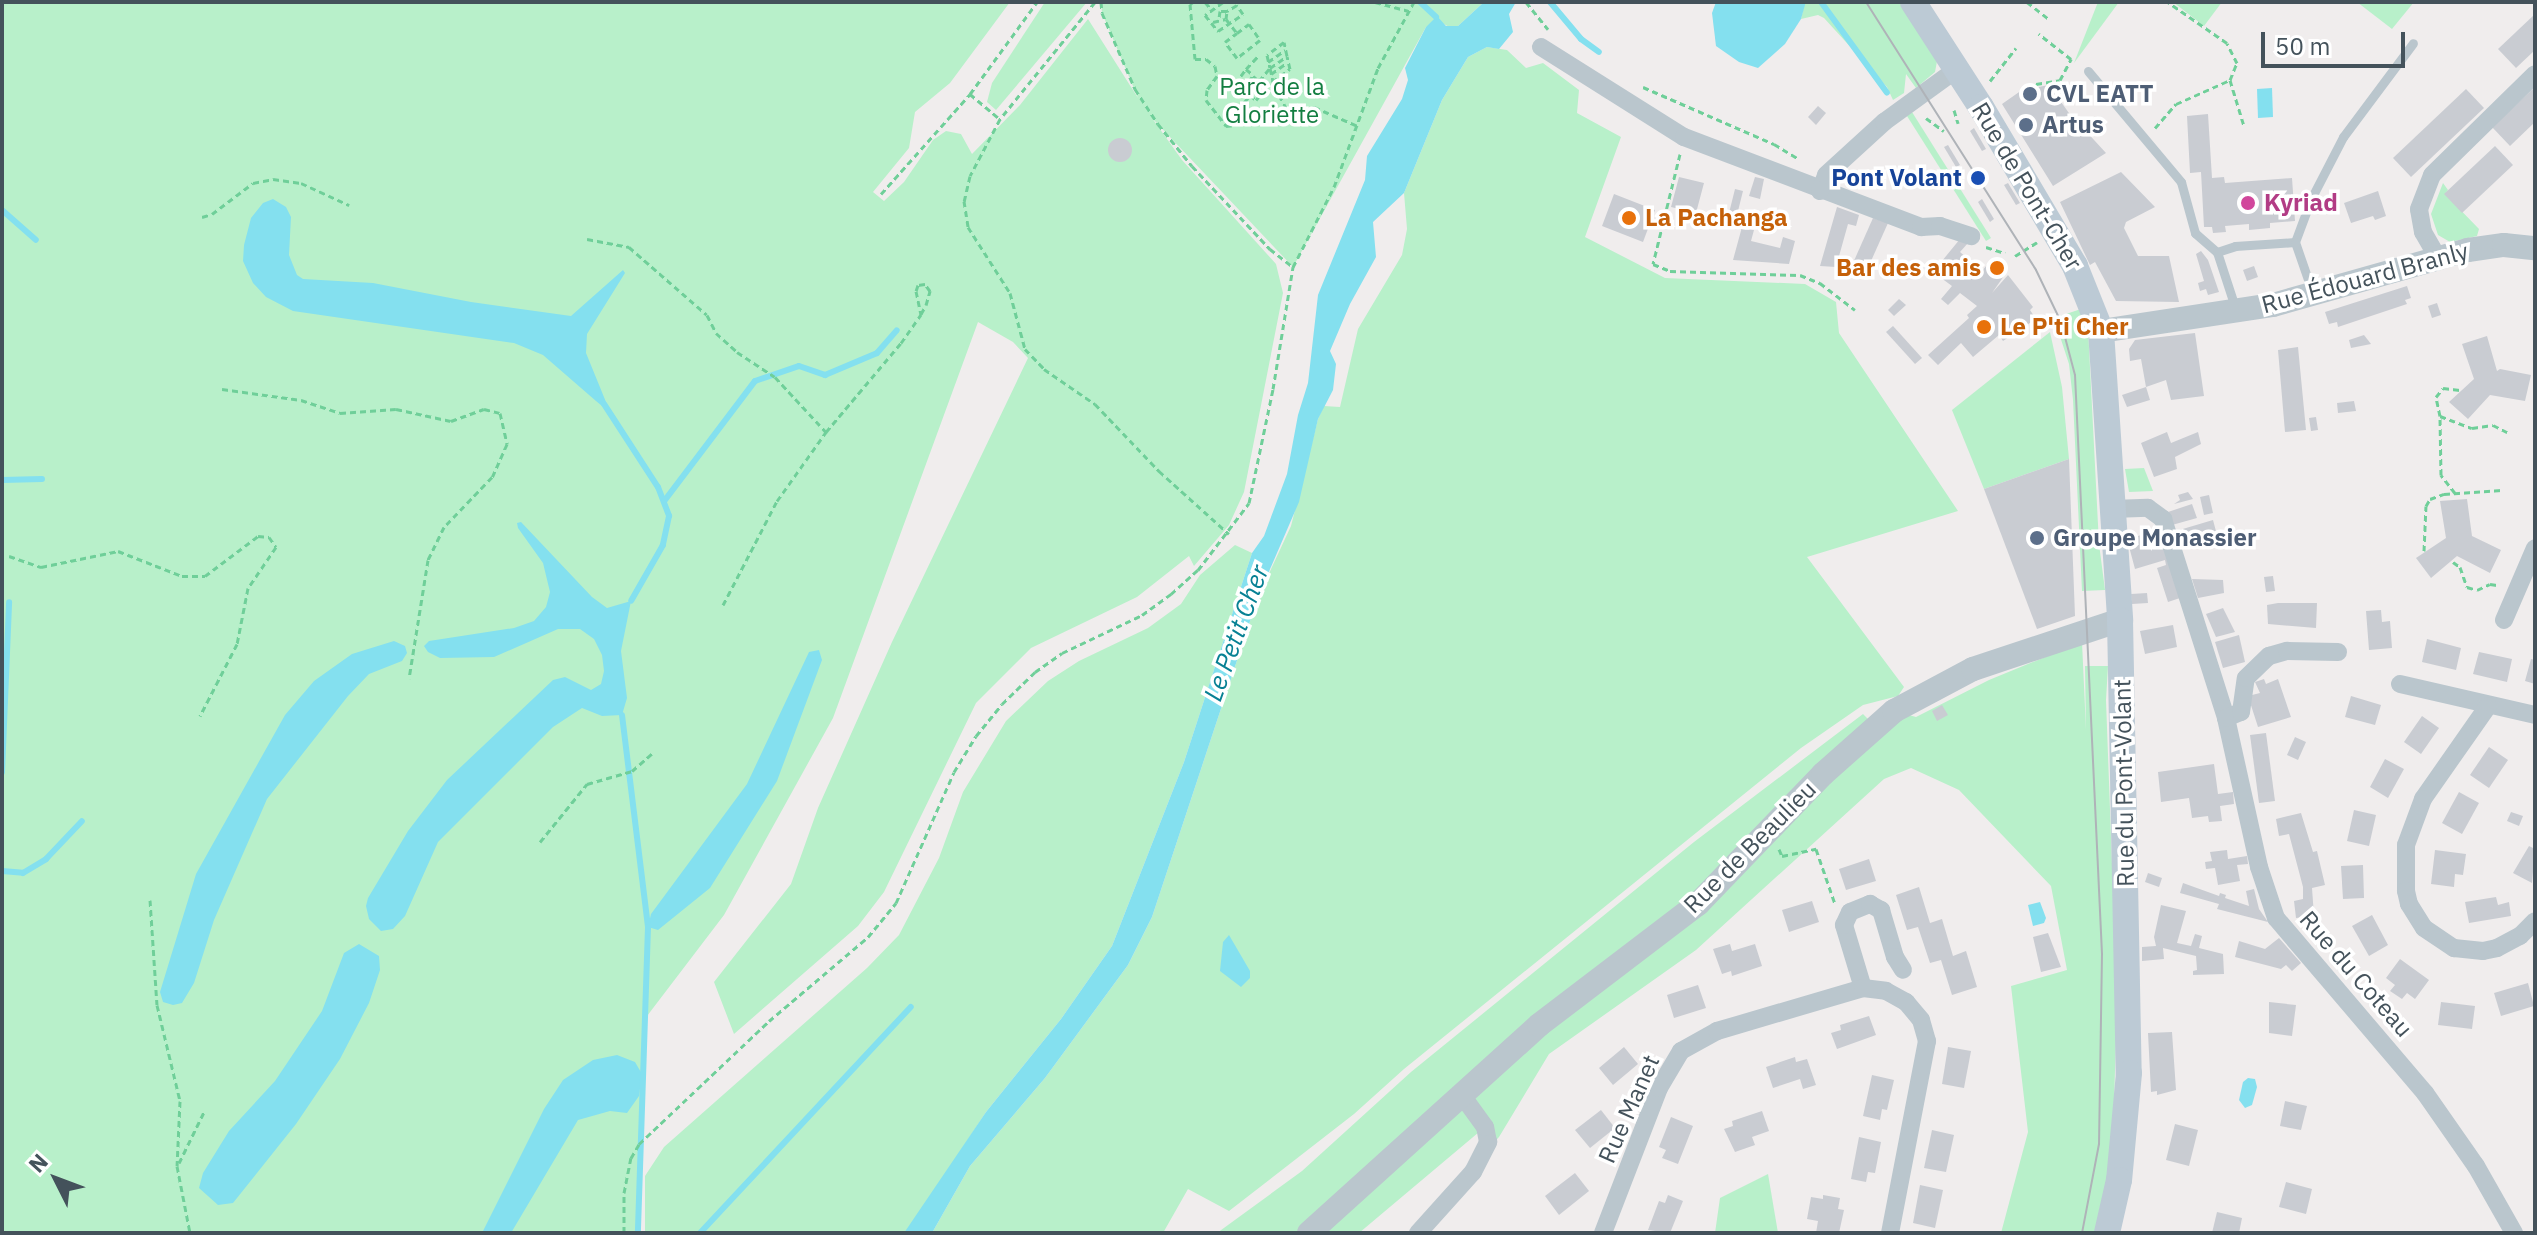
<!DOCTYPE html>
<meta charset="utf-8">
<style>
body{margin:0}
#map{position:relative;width:2537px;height:1235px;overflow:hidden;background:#f0eded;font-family:"IBM Plex Sans",sans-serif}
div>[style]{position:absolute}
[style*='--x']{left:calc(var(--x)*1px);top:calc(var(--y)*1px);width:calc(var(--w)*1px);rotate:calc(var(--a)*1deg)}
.green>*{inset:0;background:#b8f0ca}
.water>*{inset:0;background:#84e0ef}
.stream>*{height:6px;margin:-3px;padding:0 3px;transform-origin:3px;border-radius:3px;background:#84e0ef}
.building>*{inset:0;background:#c9ccd2}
.round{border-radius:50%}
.path>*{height:3px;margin-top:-1.5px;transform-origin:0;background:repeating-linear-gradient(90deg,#6fcf99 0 6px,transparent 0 10px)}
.service>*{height:9px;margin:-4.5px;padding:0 4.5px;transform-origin:4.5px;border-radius:4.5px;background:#bac6cd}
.minor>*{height:18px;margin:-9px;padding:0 9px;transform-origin:9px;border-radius:9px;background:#bac6cd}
.tertiary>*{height:24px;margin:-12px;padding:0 12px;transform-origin:12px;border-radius:12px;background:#bac6cd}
.secondary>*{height:26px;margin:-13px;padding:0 13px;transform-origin:13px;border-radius:13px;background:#bccad5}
.tram>*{height:2px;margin:-1px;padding:0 1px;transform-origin:1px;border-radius:1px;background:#afb3b8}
.dots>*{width:22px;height:22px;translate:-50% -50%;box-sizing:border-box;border:4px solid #fff;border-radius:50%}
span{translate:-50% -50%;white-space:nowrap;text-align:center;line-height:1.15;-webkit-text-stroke:7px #fff;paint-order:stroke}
.park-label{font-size:24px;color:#137e41}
.service-label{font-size:24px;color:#4e5e75;font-weight:700}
.left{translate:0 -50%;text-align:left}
.transit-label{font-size:24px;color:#164399;font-weight:700}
.right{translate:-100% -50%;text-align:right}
.street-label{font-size:24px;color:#44525b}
.hotel-label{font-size:24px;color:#b23c85;font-weight:700}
.food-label{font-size:24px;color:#c56008;font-weight:700}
.water-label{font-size:26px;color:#088194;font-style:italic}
.frame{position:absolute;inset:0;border:4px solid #44525b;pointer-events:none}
.north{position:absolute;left:16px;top:1139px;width:80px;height:80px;-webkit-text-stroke:6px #fff;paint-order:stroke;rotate:312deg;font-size:22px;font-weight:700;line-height:32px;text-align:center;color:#44525b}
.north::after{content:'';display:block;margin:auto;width:28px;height:36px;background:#44525b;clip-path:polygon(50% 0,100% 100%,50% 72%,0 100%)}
.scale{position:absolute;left:2261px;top:32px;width:144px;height:36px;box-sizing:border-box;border:4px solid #44525b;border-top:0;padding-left:10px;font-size:24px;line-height:28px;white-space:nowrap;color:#44525b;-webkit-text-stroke:6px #fff;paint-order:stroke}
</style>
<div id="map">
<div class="green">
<i style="clip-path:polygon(2px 2px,1010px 2px,950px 83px,915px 112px,909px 148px,873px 192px,884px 201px,904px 182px,933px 140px,946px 131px,961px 134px,972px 154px,1020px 105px,1088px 19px,1138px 98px,1102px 13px,1101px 2px,1484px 2px,1458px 26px,1451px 28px,1442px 23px,1426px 27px,1293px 267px,1152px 118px,1182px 160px,1276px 264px,1283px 293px,1244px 492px,1229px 525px,1194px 566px,1189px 556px,1137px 597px,1031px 648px,976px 703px,884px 892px,858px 926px,734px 1034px,714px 982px,791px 884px,818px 808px,892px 642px,1028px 358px,1013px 342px,978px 322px,833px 718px,724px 915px,644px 1020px,638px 1233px,2px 1233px)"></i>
<i style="clip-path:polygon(1045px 2px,1087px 2px,996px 110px,987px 102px,992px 83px)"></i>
<i style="clip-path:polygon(1805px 2px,1902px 2px,1938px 56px,1935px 72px,1916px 88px,1906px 74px,1904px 93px,1893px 100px,1887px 87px,1824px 18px,1818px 15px,1801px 19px)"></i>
<i style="clip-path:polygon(2098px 2px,2119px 2px,2074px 63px)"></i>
<i style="clip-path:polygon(2173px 2px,2222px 2px,2204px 26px)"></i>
<i style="clip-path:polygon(2357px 2px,2414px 2px,2392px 29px)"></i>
<i style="clip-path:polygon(1487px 47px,1507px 50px,1526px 68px,1543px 63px,1579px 90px,1577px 113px,1621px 137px,1585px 237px,1665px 278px,1805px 284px,1836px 302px,1839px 333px,1958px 511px,1807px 557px,1904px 687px,1898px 696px,1863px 705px,1801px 748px,1404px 1069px,1354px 1114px,1229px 1211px,1188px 1189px,1163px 1233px,932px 1233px,970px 1166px,1045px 1078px,1128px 965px,1152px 917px,1258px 597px,1291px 526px,1318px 419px,1324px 406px,1340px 407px,1358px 329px,1402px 255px,1407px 229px,1404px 193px,1442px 100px,1468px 57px)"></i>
<i style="clip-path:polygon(1912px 112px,1991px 238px,1986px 241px,1907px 116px)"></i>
<i style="clip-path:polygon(2443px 183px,2448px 190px,2445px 194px,2479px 229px,2477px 236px,2450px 242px,2438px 235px,2431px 214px)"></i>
<i style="clip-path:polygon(2081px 309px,2088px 328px,2099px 544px,2105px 590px,2082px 591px,2073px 400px,2069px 364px,2054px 318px)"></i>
<i style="clip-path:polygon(2050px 332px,2062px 387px,2069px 459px,1984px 489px,1952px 410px)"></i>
<i style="clip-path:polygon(2144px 468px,2153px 491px,2129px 492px,2125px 469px)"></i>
<i style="clip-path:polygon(1235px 545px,1252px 553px,1184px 762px,1112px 946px,1061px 1019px,986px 1112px,912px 1225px,904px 1233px,645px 1233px,645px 1176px,664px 1147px,867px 968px,899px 935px,939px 858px,963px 792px,1006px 721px,1048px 681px,1079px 661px,1148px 628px,1181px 604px,1200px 575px)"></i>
<i style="clip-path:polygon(2082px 642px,2086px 730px,2085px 666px,2108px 666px,2106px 700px,2117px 1001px,2113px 1140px,2107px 1191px,2096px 1233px,2001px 1233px,2028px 1132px,2011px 986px,2067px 970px,2051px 886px,1959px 790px,1911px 768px,1884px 779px,1696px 950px,1549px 1054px,1499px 1137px,1485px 1152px,1485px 1127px,1359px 1233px,1217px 1233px,1302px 1171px,1411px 1072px,1694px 842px,1863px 714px,1875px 726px,1894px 711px,1916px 717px,1989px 680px)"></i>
<i style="clip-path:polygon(1768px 1174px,1778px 1233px,1715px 1233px,1720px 1198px)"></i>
</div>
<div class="water">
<i style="clip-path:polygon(1484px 2px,1516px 2px,1509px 14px,1513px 32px,1499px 49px,1487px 47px,1468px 57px,1442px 100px,1404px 193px,1373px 222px,1376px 257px,1350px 304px,1330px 351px,1336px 364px,1333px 390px,1318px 419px,1299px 502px,1258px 597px,1152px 917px,1128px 965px,1045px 1078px,970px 1166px,932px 1233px,904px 1233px,986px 1112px,1061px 1019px,1112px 946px,1184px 762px,1252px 553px,1264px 536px,1287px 474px,1298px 415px,1308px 383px,1318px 295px,1365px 180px,1367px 156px,1402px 99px,1408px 80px,1405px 68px,1426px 27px,1437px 16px,1446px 26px,1458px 26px)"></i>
<i style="clip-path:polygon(1716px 2px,1805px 2px,1805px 5px,1801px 19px,1785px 44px,1758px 68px,1739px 62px,1716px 46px,1712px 13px)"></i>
<i style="clip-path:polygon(2272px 88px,2273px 117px,2258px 118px,2257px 89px)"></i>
<i style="clip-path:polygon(273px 199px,286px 207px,291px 217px,289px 255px,297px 275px,303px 279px,373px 283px,471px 302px,571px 316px,623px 270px,625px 273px,587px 334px,586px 353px,606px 402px,602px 406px,596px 401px,543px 355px,514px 343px,293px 311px,266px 297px,253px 283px,243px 261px,244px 245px,251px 218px,263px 203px)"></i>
<i style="clip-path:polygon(521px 522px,592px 597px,607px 608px,631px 601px,621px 651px,627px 698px,622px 715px,602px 716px,582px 708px,553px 727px,438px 842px,405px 916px,393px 929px,381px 931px,369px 919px,366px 906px,368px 898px,408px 831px,447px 780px,553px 680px,565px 677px,591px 690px,601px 684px,604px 671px,602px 655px,594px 639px,580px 629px,558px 629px,494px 657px,440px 658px,428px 652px,424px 646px,429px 641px,514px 628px,534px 621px,546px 607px,550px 592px,543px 563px,518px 528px,517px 523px)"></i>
<i style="clip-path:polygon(394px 641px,405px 646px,407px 653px,402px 661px,369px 674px,348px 696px,267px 799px,214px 920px,194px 983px,182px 1003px,173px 1005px,163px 1002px,160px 992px,196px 874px,285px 715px,314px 681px,352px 654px)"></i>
<i style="clip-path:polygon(819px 650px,822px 660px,777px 781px,710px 888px,658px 930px,648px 927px,651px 914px,747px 784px,809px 652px)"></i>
<i style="clip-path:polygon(2040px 902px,2046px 918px,2044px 923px,2033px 926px,2028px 905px)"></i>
<i style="clip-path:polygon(1229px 935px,1250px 971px,1250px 978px,1241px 987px,1220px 971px,1223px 942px)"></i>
<i style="clip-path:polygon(359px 944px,379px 956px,380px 970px,369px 1003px,340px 1059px,296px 1124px,233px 1203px,218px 1205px,199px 1188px,203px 1173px,229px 1131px,275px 1081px,322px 1011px,344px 953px)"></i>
<i style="clip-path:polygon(617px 1055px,635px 1062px,642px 1074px,639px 1096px,627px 1113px,610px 1111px,578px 1120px,511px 1233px,482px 1233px,544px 1109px,563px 1080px,593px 1060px)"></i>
<i style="clip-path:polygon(2248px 1078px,2255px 1079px,2257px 1087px,2252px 1105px,2245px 1108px,2239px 1100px,2243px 1082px)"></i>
</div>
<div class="stream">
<i style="--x:1420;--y:2;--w:22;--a:43"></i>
<i style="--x:1550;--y:2;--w:48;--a:50"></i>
<i style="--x:1581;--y:39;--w:22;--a:36"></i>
<i style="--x:1821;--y:2;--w:112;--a:54"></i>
<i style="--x:2;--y:210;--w:45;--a:41.4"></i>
<i style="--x:604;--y:404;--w:99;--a:57"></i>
<i style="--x:658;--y:487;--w:31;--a:69"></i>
<i style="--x:669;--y:516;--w:30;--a:102"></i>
<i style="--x:663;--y:545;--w:64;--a:119.7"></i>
<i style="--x:2;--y:480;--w:40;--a:-1.4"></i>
<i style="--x:665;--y:500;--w:149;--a:-52.9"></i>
<i style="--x:755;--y:381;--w:46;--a:-18.8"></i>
<i style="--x:799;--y:366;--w:28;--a:19"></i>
<i style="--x:825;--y:375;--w:56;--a:-22.9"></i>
<i style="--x:877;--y:353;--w:30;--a:-49"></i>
<i style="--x:622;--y:715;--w:214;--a:83"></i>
<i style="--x:648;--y:927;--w:306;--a:91.9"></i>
<i style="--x:2;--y:772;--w:170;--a:-87.6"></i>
<i style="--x:2;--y:871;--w:21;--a:5"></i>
<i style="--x:23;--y:873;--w:27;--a:-31"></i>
<i style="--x:46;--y:859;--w:52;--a:-46.5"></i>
<i style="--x:700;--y:1233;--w:309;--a:-47"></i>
</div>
<div class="building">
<i style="clip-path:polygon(2535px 14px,2535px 50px,2516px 68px,2498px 49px)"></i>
<i style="clip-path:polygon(2049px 85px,2081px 130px,2083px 128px,2106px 153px,2053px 186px,2002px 104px,2022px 90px)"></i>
<i style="clip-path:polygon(2535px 87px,2535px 122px,2510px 146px,2492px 127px)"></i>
<i style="clip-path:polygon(2466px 89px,2484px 108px,2411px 177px,2393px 158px)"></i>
<i style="clip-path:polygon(1818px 106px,1826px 113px,1816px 125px,1808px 117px)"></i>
<i style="clip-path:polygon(2208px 114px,2212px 178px,2224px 177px,2225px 183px,2292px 178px,2295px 221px,2270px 223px,2270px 228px,2249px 230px,2249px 224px,2225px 226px,2226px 232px,2213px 233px,2212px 227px,2204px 227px,2201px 172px,2190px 173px,2187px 116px)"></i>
<i style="clip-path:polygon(1974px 128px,1986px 149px,1982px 151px,1970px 131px)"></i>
<i class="round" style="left:1108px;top:138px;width:24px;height:24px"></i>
<i style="clip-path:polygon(1948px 145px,1960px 165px,1956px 167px,1944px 147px)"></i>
<i style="clip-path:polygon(2495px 146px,2513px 165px,2462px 213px,2444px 194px)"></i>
<i style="clip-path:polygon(2121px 172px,2155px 207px,2126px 222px,2124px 228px,2138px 256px,2169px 256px,2179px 302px,2116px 301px,2095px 262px,2090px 265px,2060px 202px)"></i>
<i style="clip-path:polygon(1679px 177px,1704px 183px,1696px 213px,1671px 207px)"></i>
<i style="clip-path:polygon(1755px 177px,1764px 179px,1760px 199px,1749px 196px)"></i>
<i style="clip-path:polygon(2008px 183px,2020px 203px,2016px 205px,2004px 185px)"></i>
<i style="clip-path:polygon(1735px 189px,1743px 191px,1736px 219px,1728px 217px)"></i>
<i style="clip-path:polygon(2378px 191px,2386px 216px,2375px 220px,2373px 216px,2351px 223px,2344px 203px)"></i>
<i style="clip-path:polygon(1614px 194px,1655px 210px,1643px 242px,1602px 226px)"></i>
<i style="clip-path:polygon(1982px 199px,1994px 219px,1990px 222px,1978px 202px)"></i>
<i style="clip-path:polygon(1837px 207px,1859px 215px,1856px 226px,1848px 224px,1836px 267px,1820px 266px)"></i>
<i style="clip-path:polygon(1873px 218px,1888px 223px,1867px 270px,1853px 263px)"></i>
<i style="clip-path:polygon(1742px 227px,1754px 230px,1751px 241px,1780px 248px,1783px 237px,1795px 241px,1789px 264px,1733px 260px)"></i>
<i style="clip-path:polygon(1960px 239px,1968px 243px,1960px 252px,1982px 271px,1991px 260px,2006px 273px,1992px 293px,2008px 275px,2033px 307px,2030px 310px,2036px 319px,2003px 341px,1999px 335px,1973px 357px,1961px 343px,1938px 365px,1928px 355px,1969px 318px,1967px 315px,1977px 306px,1960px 293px,1948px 305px,1941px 299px,1952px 286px,1933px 272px)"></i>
<i style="clip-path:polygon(2201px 251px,2208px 260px,2219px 292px,2208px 295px,2206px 289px,2200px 291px,2198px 283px,2204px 281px,2196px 254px)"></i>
<i style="clip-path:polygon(2254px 266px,2258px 277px,2247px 281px,2243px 270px)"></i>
<i style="clip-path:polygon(2407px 286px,2411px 298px,2405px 300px,2407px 304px,2338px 327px,2337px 322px,2329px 324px,2325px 312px)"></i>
<i style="clip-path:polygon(1899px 299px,1906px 305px,1894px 316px,1888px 310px)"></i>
<i style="clip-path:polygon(2437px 303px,2441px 315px,2432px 318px,2428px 306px)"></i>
<i style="clip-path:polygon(1893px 326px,1922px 358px,1915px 364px,1886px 332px)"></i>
<i style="clip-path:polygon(2195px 333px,2204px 396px,2171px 400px,2166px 380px,2146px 387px,2141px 359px,2130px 361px,2129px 349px,2135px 340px)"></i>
<i style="clip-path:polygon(2364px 335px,2371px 344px,2351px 348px,2349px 340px)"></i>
<i style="clip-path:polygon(2487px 336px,2497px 371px,2500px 369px,2531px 375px,2525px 401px,2490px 395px,2468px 419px,2449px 402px,2474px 379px,2462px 344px)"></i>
<i style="clip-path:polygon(2298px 347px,2306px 430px,2285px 432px,2278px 350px)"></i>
<i style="clip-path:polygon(2146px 387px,2150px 400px,2127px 407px,2122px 395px)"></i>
<i style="clip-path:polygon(2354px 401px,2356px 411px,2338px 413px,2337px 403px)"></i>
<i style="clip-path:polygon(2316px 417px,2318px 430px,2311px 431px,2309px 418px)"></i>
<i style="clip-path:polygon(2167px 432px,2171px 443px,2198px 432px,2201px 444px,2175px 457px,2177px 469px,2154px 477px,2141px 443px)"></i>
<i style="clip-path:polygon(2069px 459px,2075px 616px,2037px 629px,1984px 489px)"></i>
<i style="clip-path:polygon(2188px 492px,2193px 499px,2174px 504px,2180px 500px,2178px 495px)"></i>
<i style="clip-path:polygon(2209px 495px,2213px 513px,2204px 515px,2200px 497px)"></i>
<i style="clip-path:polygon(2467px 499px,2472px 536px,2501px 550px,2490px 573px,2457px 556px,2431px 578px,2416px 558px,2446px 538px,2440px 501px)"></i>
<i style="clip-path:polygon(2192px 504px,2197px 518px,2172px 525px,2168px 512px)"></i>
<i style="clip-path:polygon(2213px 520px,2217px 535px,2228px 534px,2229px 548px,2215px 548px,2214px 538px,2181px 547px,2176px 531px)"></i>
<i style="clip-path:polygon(2160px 530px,2183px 597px,2168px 602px,2157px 568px,2166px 565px,2165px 560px,2135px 569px,2127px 539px)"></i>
<i style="clip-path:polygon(2273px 576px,2275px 591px,2266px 592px,2264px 577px)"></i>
<i style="clip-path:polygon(2192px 579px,2223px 580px,2224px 593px,2198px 598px)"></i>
<i style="clip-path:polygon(2147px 593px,2148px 603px,2132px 604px,2131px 594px)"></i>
<i style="clip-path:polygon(2278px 603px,2317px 603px,2316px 628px,2268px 624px,2267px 605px)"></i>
<i style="clip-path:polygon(2223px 608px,2235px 632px,2216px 637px,2206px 614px)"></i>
<i style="clip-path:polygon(2381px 610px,2382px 622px,2390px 621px,2392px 648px,2369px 650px,2366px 611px)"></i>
<i style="clip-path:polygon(2173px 625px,2177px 647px,2145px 654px,2140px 631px)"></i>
<i style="clip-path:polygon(2239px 635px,2245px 662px,2223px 668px,2215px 642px)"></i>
<i style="clip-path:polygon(2427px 639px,2461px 648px,2456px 670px,2422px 662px)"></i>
<i style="clip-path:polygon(2479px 652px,2512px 659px,2507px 682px,2473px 674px)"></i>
<i style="clip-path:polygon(2531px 659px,2535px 660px,2535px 684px,2525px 681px)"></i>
<i style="clip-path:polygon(2264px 679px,2266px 684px,2278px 679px,2291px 717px,2258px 727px,2248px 696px,2260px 693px,2255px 682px)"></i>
<i style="clip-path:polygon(2351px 696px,2381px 705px,2375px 725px,2345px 717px)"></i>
<i style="clip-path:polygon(1942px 705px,1948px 715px,1937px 721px,1932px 711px)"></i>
<i style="clip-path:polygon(2422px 716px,2439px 728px,2421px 754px,2404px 742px)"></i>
<i style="clip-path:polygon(2266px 733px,2275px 801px,2259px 803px,2250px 735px)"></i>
<i style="clip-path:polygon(2295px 737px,2306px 742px,2298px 760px,2287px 755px)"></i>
<i style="clip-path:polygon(2489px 747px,2508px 760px,2489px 788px,2470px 775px)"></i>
<i style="clip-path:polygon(2385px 759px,2404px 769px,2388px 798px,2370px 787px)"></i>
<i style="clip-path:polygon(2214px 764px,2218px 794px,2233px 792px,2234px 804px,2220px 806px,2222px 821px,2209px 822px,2208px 816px,2192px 818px,2189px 798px,2161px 802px,2158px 772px)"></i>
<i style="clip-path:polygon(2459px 792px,2479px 803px,2462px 834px,2442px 823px)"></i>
<i style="clip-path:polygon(2354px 810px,2376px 815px,2369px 846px,2347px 841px)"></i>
<i style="clip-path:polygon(2511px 812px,2523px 816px,2519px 826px,2507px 821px)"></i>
<i style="clip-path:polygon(2301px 813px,2313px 852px,2317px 851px,2325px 885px,2312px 888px,2314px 916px,2296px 918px,2294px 901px,2303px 899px,2303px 887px,2289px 834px,2279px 836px,2276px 819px)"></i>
<i style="clip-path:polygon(2529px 846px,2535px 849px,2532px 883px,2513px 873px)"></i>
<i style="clip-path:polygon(2227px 850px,2228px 859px,2247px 856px,2248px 864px,2237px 865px,2240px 881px,2218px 885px,2215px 868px,2206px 869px,2205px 862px,2212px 861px,2210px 852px)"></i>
<i style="clip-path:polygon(2435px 850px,2466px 854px,2463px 875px,2455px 874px,2454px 887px,2431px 884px)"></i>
<i style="clip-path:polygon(1869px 859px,1876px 881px,1846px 890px,1839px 869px)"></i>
<i style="clip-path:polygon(2363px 865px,2364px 898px,2343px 899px,2341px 866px)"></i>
<i style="clip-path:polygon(2148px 873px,2162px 878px,2159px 887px,2145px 882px)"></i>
<i style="clip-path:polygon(2183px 883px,2219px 896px,2220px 893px,2226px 895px,2225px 898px,2249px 906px,2246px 891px,2254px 889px,2259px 909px,2268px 922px,2217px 909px,2219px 904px,2180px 893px)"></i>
<i style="clip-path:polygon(1919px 887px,1930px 923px,1942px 919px,1953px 956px,1966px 951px,1977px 987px,1952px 995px,1941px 960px,1930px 963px,1918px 927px,1907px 930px,1896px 895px)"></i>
<i style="clip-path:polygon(2496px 897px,2498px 905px,2509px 902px,2511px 916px,2469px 923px,2465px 902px)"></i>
<i style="clip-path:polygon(1812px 901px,1819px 922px,1789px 932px,1782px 910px)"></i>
<i style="clip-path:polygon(2161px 905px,2186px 911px,2177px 943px,2191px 946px,2195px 934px,2202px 936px,2199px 948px,2223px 954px,2224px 974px,2193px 975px,2193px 971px,2197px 970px,2196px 956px,2163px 948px,2164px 959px,2142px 961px,2142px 947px,2156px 946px,2154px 937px)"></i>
<i style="clip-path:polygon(2372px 915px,2388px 945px,2369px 956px,2352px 926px)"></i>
<i style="clip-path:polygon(2048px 933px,2061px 967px,2041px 972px,2033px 937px)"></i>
<i style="clip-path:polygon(2279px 938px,2301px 963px,2292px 971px,2286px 965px,2281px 969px,2235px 957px,2239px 941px,2265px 949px)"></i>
<i style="clip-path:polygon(1730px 944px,1732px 951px,1755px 944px,1762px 966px,1732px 976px,1731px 971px,1722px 974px,1713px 949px)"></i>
<i style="clip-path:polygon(2400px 959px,2429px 980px,2415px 999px,2407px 993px,2402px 999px,2390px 991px,2395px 985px,2386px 978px)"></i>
<i style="clip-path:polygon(2528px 983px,2534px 1006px,2501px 1016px,2494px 993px)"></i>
<i style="clip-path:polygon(1698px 985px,1706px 1008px,1674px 1018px,1667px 995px)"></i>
<i style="clip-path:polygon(2269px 1002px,2296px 1005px,2292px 1036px,2269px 1033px)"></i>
<i style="clip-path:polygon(2441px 1002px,2475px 1006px,2472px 1029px,2438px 1025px)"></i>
<i style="clip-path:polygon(1869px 1016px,1876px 1035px,1837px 1049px,1831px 1033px,1841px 1030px,1840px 1025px)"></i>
<i style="clip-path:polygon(2172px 1032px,2176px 1090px,2157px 1095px,2157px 1091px,2151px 1092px,2148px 1033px)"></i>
<i style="clip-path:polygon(1624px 1047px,1638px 1064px,1613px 1085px,1599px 1068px)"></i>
<i style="clip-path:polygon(1948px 1047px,1971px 1051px,1964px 1088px,1942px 1084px)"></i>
<i style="clip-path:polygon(1795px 1057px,1796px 1062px,1807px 1059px,1816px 1085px,1803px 1089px,1800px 1079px,1773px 1088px,1766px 1067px)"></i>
<i style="clip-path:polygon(1872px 1075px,1894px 1080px,1887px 1110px,1882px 1109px,1880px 1120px,1863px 1116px)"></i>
<i style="clip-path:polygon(2285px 1101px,2307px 1106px,2301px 1130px,2280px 1126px)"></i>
<i style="clip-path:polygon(1601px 1110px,1615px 1128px,1590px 1148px,1575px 1130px)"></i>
<i style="clip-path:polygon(1762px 1111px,1769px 1131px,1752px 1137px,1755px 1145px,1735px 1152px,1724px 1129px,1733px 1126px,1732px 1121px)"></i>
<i style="clip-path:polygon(1671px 1117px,1693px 1126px,1678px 1164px,1662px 1158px,1666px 1150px,1659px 1147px)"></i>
<i style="clip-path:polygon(2175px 1124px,2198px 1130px,2189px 1166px,2166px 1160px)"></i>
<i style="clip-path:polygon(1932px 1130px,1954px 1135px,1946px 1172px,1924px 1168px)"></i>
<i style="clip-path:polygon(1859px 1137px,1881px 1142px,1875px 1173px,1868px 1172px,1866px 1182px,1851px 1179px)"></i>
<i style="clip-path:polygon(1575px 1173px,1589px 1191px,1559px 1215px,1545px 1196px)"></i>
<i style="clip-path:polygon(2286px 1182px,2312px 1189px,2306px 1214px,2279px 1207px)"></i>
<i style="clip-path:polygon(1920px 1185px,1943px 1190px,1935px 1228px,1913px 1223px)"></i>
<i style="clip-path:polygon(1668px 1195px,1683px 1201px,1670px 1233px,1648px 1230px,1659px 1201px,1665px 1203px)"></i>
<i style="clip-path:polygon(1823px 1195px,1840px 1198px,1838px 1209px,1844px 1210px,1839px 1233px,1816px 1233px,1818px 1221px,1807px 1219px,1811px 1197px,1823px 1199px)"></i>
<i style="clip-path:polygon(2217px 1212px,2242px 1218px,2239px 1233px,2212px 1233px)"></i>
</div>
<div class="path">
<i style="--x:1095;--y:2;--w:151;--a:129.1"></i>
<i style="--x:1000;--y:119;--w:64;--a:117.8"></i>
<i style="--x:970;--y:176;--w:26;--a:103"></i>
<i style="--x:964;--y:201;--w:26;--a:81"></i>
<i style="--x:968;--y:227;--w:78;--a:57.5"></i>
<i style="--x:1010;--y:293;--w:58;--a:75"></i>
<i style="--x:1025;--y:349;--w:28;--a:46"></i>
<i style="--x:1044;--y:369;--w:62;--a:34.5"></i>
<i style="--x:1095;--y:404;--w:93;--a:46.3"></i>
<i style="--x:1159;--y:471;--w:94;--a:42"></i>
<i style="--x:1101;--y:2;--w:11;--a:85"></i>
<i style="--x:1102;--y:13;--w:83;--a:66.5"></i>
<i style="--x:1135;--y:89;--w:42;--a:56.7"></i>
<i style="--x:1158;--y:124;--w:54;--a:51"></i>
<i style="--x:1192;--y:166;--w:114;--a:46.8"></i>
<i style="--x:1270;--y:249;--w:29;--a:38"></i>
<i style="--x:1193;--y:2;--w:4;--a:146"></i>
<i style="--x:1190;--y:4;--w:55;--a:84.8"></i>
<i style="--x:1195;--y:59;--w:11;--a:0"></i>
<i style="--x:1206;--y:59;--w:11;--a:38"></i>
<i style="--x:1215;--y:66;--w:10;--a:79"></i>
<i style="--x:1217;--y:76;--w:17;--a:126"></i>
<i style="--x:1207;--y:90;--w:10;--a:96"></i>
<i style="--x:1206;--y:100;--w:33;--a:52"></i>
<i style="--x:1226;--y:126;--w:9;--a:-6"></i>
<i style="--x:1235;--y:125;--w:15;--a:-79"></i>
<i style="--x:1238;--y:110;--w:19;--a:-51"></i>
<i style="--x:1250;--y:95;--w:10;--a:-143"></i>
<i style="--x:1242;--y:89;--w:17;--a:-50"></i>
<i style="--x:1253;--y:76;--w:8;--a:40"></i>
<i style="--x:1259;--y:81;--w:17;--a:-50"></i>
<i style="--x:1270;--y:68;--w:18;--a:77"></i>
<i style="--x:1274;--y:86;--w:39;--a:61"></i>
<i style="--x:1293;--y:120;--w:25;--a:-32"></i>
<i style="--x:1314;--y:107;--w:48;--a:23.4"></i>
<i style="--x:1205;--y:2;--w:11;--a:49"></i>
<i style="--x:1223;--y:2;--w:22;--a:144"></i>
<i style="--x:1205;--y:15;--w:21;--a:51"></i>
<i style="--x:1218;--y:31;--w:30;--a:-34"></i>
<i style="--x:1243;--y:14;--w:11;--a:-124"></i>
<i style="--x:1237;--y:5;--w:12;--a:149"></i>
<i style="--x:1235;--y:2;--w:6;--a:0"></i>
<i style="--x:1375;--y:2;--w:34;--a:15"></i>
<i style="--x:1526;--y:2;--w:35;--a:51"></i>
<i style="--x:2027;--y:2;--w:29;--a:38"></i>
<i style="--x:1226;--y:19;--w:18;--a:52"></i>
<i style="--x:1237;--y:33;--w:15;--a:-37"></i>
<i style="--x:1249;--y:24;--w:19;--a:55"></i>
<i style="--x:1260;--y:40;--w:29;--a:142"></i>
<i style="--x:1237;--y:58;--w:20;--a:-127"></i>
<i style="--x:1225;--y:42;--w:15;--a:-37"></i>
<i style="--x:1213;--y:22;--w:13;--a:-13"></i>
<i style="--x:1226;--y:19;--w:8;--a:-83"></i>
<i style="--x:1227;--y:11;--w:7;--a:180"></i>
<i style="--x:1220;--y:11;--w:7;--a:98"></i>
<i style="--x:1268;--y:62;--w:21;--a:-35"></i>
<i style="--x:1246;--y:69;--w:19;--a:-47"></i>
<i style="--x:1271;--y:74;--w:19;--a:-35"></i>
<i style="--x:2230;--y:80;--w:48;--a:73.1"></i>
<i style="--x:1990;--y:81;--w:42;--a:-51.8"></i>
<i style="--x:1272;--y:82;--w:22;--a:-36"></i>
<i style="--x:1290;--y:69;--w:13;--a:-103"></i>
<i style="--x:1287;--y:56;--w:14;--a:-102"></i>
<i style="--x:1284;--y:42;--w:21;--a:143"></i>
<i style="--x:1267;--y:55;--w:13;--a:77"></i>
<i style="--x:1270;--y:68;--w:21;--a:-35"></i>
<i style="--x:1643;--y:87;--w:143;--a:23.5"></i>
<i style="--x:1774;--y:144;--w:29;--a:31"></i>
<i style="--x:2036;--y:88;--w:4;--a:-90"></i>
<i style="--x:2036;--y:84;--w:24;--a:-9"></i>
<i style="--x:2060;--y:80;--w:24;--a:-62"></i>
<i style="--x:2071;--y:59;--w:41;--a:-142"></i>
<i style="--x:1242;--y:89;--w:9;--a:-144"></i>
<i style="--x:1235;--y:84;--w:19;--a:-54"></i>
<i style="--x:1246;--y:69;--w:8;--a:40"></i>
<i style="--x:970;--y:94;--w:39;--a:40"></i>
<i style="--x:1250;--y:95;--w:8;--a:40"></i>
<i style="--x:1256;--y:100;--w:17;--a:-50"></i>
<i style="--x:1267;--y:87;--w:10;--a:-143"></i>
<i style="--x:1954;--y:110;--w:14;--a:73"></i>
<i style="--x:1926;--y:118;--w:22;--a:36"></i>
<i style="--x:2155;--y:128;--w:32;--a:-49"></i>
<i style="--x:2176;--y:104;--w:59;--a:-24"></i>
<i style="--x:2230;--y:80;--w:18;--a:-68"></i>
<i style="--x:2237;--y:63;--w:22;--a:-117"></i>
<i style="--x:2227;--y:43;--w:72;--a:-145.2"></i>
<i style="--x:1680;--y:154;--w:113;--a:103.8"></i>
<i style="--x:1653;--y:264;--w:18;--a:22"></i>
<i style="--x:1670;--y:271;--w:130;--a:1.8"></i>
<i style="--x:1800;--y:275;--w:22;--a:22"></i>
<i style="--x:1820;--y:283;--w:44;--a:37.6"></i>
<i style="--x:881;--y:194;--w:134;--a:-48.3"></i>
<i style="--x:970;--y:94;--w:114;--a:-53.9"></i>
<i style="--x:202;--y:217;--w:10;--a:-17"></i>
<i style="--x:212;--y:214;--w:51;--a:-37.1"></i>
<i style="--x:253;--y:183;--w:20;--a:-11"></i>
<i style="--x:273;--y:179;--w:28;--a:8"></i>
<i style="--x:301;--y:183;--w:53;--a:24.6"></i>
<i style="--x:587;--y:239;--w:43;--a:10.8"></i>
<i style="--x:629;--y:247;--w:103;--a:41.1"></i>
<i style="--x:707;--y:315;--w:20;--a:63"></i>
<i style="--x:716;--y:333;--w:28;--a:42"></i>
<i style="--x:737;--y:352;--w:45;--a:33.3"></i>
<i style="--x:775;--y:377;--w:75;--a:47.2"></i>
<i style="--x:1986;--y:247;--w:20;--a:18"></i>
<i style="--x:2015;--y:256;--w:26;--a:-32"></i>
<i style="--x:222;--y:389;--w:80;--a:7.9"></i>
<i style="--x:301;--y:400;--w:41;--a:18.4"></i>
<i style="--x:340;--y:413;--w:56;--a:-4.1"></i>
<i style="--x:396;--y:409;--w:56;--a:12.3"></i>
<i style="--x:451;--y:421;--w:35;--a:-20"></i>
<i style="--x:484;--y:409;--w:16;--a:14"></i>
<i style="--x:500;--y:413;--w:32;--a:77"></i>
<i style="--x:507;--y:444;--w:36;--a:114"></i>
<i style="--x:492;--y:477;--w:69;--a:133.8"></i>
<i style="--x:444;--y:527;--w:37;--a:116"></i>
<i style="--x:428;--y:560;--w:120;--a:99.1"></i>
<i style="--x:2440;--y:416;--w:34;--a:21"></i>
<i style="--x:2472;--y:428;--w:21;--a:-8"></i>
<i style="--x:2493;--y:425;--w:16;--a:27"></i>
<i style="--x:2455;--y:493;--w:23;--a:-128"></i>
<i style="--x:2441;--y:475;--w:59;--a:-91"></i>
<i style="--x:2440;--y:416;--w:19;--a:-102"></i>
<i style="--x:2436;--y:397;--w:11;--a:-52"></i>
<i style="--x:2443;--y:388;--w:17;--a:7"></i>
<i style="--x:2424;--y:551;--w:45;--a:-87.5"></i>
<i style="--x:2426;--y:506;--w:8;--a:-60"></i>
<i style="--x:2430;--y:499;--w:15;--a:-20"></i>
<i style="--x:2444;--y:494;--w:58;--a:-3.9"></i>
<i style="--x:9;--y:556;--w:34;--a:19"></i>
<i style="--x:41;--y:567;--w:79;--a:-11.7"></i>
<i style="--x:118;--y:551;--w:69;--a:21.3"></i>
<i style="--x:182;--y:576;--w:23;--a:0"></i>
<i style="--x:205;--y:576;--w:66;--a:-37"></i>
<i style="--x:258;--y:536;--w:11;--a:5"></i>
<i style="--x:269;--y:537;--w:12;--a:55"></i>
<i style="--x:276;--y:547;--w:50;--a:124.3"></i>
<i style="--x:248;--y:588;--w:57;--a:101.1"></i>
<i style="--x:237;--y:644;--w:81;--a:117.2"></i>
<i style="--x:2453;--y:562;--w:9;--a:36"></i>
<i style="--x:2460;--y:567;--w:21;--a:71"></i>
<i style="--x:2467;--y:587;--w:10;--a:17"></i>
<i style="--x:2477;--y:590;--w:14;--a:-25"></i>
<i style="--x:2490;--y:584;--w:7;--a:8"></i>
<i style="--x:723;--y:605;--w:117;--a:-62.6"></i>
<i style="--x:777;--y:501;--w:85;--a:-54.6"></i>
<i style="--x:826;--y:432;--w:116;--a:-49.9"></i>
<i style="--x:901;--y:343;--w:35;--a:-55"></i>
<i style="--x:921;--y:314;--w:10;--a:-61"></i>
<i style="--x:926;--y:305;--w:15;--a:-74"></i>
<i style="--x:930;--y:291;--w:9;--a:-126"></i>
<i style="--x:925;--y:284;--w:7;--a:172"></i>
<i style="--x:918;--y:285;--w:6;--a:108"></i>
<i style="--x:916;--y:291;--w:24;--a:78"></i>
<i style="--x:540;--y:842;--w:75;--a:-51"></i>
<i style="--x:587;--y:784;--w:47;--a:-16.1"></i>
<i style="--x:632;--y:771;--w:29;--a:-41"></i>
<i style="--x:1779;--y:849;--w:8;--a:67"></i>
<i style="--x:1782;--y:856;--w:35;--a:-12"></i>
<i style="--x:1816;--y:849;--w:58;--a:70.9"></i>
<i style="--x:150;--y:900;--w:105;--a:86.2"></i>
<i style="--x:157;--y:1005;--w:99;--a:76.5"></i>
<i style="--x:180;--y:1101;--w:65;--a:92.6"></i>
<i style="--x:177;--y:1166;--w:68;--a:79"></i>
<i style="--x:179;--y:1163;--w:59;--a:-63.9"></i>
<i style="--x:624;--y:1233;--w:40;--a:-90"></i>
<i style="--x:624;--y:1193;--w:36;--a:-79"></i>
<i style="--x:631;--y:1158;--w:16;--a:-60"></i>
<i style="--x:639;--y:1144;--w:179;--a:-43.4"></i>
<i style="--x:769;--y:1021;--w:130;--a:-40.3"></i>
<i style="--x:868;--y:937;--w:44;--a:-50.5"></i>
<i style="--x:896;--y:903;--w:143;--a:-66.1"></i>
<i style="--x:954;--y:772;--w:42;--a:-58.6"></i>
<i style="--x:976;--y:736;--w:41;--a:-50.9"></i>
<i style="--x:1002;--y:704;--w:46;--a:-44.1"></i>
<i style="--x:1035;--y:672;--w:33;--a:-35"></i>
<i style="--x:1062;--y:653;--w:89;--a:-25.4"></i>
<i style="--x:1142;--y:615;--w:36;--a:-36"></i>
<i style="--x:1171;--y:594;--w:36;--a:-42"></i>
<i style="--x:1198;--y:570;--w:84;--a:-52.7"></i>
<i style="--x:1249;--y:503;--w:116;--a:-78.1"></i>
<i style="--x:1273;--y:389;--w:124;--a:-80.7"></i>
<i style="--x:1293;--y:267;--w:90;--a:-62.9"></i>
<i style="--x:1334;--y:187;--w:127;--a:-69.7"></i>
<i style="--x:1378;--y:68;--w:75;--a:-61.4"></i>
</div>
<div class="service">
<i style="--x:2088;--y:71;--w:145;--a:50"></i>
<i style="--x:2181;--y:182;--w:53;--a:74.6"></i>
<i style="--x:2195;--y:233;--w:29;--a:41"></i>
<i style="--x:2217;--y:252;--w:19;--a:-18"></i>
<i style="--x:2235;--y:246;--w:60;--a:-3.8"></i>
<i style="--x:2295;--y:242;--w:46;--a:-69.6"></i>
<i style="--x:2311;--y:199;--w:70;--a:-62.7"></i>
<i style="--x:2343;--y:137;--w:117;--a:-53.3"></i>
<i style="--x:2295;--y:242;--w:52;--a:70.9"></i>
<i style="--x:2217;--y:252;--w:58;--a:71.9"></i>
</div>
<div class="minor">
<i style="--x:1541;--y:47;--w:169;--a:32.2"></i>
<i style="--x:1684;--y:137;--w:254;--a:20.8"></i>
<i style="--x:1921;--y:227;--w:19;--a:-3"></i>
<i style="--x:1940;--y:226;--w:33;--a:18"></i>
<i style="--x:1820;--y:191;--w:17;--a:-69"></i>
<i style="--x:1826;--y:175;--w:79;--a:-42.4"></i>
<i style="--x:1884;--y:122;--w:90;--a:-36"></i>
<i style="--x:2438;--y:258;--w:30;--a:-120"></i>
<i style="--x:2423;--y:232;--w:23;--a:-100"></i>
<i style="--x:2419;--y:209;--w:36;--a:-69"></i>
<i style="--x:2432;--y:175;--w:144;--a:-44.4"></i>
<i style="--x:2112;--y:509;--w:36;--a:-2"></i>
<i style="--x:2148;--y:508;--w:19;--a:36"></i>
<i style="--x:2163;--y:519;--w:209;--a:72.4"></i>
<i style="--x:2226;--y:718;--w:153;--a:77.5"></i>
<i style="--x:2259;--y:867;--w:54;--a:71.6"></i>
<i style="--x:2276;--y:918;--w:230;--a:49.6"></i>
<i style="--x:2425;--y:1093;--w:89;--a:55.1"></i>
<i style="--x:2476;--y:1166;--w:77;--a:60.4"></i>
<i style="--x:2504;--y:620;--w:78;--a:-66.7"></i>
<i style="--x:2400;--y:684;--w:139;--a:12.9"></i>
<i style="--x:2488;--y:706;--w:113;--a:125"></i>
<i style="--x:2423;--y:799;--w:49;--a:110.3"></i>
<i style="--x:2406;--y:845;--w:46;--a:90"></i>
<i style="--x:2406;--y:891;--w:13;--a:77"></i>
<i style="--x:2409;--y:904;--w:28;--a:58"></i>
<i style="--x:2424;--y:928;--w:36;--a:34"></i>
<i style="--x:2454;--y:948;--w:29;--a:6"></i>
<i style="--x:2483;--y:951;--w:14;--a:-12"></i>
<i style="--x:2497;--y:948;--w:26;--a:-28"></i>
<i style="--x:2520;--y:936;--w:21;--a:-45"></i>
<i style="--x:2226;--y:718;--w:16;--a:-22"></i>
<i style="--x:2241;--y:712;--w:34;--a:-82"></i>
<i style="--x:2246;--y:678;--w:32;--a:-44"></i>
<i style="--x:2269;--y:656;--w:19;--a:-16"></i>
<i style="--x:2287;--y:651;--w:51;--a:1.1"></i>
<i style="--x:1863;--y:988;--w:66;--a:-106.8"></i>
<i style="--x:1844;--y:925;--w:14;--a:-65"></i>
<i style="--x:1850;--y:912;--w:22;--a:-22"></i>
<i style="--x:1870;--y:904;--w:13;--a:29"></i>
<i style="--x:1881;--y:910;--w:49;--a:73.4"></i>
<i style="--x:1895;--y:957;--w:15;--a:58"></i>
<i style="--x:1418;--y:1233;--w:82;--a:-48"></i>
<i style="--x:1473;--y:1172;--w:34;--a:-63"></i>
<i style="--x:1488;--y:1142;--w:15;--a:-101"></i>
<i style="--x:1485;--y:1127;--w:37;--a:-126"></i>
<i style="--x:1603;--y:1233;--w:155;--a:-68.9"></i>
<i style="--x:1659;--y:1088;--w:43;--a:-59.3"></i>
<i style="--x:1681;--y:1051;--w:41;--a:-29.1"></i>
<i style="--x:1717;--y:1031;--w:152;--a:-16.4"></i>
<i style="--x:1863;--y:988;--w:23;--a:7"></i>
<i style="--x:1886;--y:991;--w:23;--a:29"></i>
<i style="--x:1906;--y:1002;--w:23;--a:50"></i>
<i style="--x:1921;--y:1020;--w:22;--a:74"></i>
<i style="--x:1927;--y:1041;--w:196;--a:100.9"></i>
</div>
<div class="tertiary">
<i style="--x:2101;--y:331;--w:174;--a:-8.6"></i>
<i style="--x:2273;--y:305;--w:203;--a:-15.8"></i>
<i style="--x:2468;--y:250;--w:36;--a:-8"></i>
<i style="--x:2504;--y:245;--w:31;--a:6"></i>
<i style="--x:1309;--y:1233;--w:310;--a:-42.1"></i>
<i style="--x:1539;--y:1025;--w:200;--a:-37.3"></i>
<i style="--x:1698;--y:904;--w:180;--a:-46.1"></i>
<i style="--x:1823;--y:774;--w:95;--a:-41.6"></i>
<i style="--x:1894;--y:711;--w:89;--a:-28"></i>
<i style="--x:1973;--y:669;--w:155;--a:-18.4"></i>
</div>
<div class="secondary">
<i style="--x:1913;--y:2;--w:125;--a:57.1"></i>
<i style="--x:1981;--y:107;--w:185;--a:59.4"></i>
<i style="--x:2075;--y:266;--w:70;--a:68.2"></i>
<i style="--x:2101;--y:331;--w:290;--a:86.2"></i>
<i style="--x:2120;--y:620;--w:453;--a:88.9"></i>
<i style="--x:2129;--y:1073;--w:107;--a:95.3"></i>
<i style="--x:2119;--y:1180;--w:54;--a:102.8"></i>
</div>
<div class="tram">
<i style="--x:1866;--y:2;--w:317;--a:57.6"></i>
<i style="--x:2036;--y:270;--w:58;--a:64.3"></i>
<i style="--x:2061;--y:322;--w:55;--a:75.2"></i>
<i style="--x:2075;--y:375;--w:580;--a:87.33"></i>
<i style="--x:2102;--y:954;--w:190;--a:90.9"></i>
<i style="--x:2099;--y:1144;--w:91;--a:100.8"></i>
</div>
<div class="dots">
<i style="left:2030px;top:94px;background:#5c6f8a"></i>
<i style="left:2026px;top:125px;background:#5c6f8a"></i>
<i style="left:1978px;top:178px;background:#1a4fb4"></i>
<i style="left:2248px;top:203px;background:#d1479c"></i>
<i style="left:1629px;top:218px;background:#e8710a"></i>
<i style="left:1997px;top:268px;background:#e8710a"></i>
<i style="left:1984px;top:327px;background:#e8710a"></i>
<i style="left:2037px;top:538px;background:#5c6f8a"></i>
</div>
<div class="park-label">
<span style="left:1272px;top:101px">Parc de la<br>Gloriette</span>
</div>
<div class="service-label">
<span class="left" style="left:2046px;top:94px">CVL EATT</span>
<span class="left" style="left:2042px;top:125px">Artus</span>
<span class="left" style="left:2053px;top:538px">Groupe Monassier</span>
</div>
<div class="transit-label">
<span class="right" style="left:1962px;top:178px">Pont Volant</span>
</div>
<div class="street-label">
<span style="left:2027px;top:186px;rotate:59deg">Rue de Pont-Cher</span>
<span style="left:2365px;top:278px;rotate:-15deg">Rue Édouard Branly</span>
<span style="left:2124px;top:783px;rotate:-91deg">Rue du Pont-Volant</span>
<span style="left:1750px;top:847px;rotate:-45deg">Rue de Beaulieu</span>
<span style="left:2356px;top:974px;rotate:49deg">Rue du Coteau</span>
<span style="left:1629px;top:1109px;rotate:-66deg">Rue Manet</span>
</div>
<div class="hotel-label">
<span class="left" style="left:2264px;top:203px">Kyriad</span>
</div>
<div class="food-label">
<span class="left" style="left:1645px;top:218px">La Pachanga</span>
<span class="right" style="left:1981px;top:268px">Bar des amis</span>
<span class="left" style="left:2000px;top:327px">Le P'ti Cher</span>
</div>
<div class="water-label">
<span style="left:1236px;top:633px;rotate:-70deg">Le Petit Cher</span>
</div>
<div class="frame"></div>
<div class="north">N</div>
<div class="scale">50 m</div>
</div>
